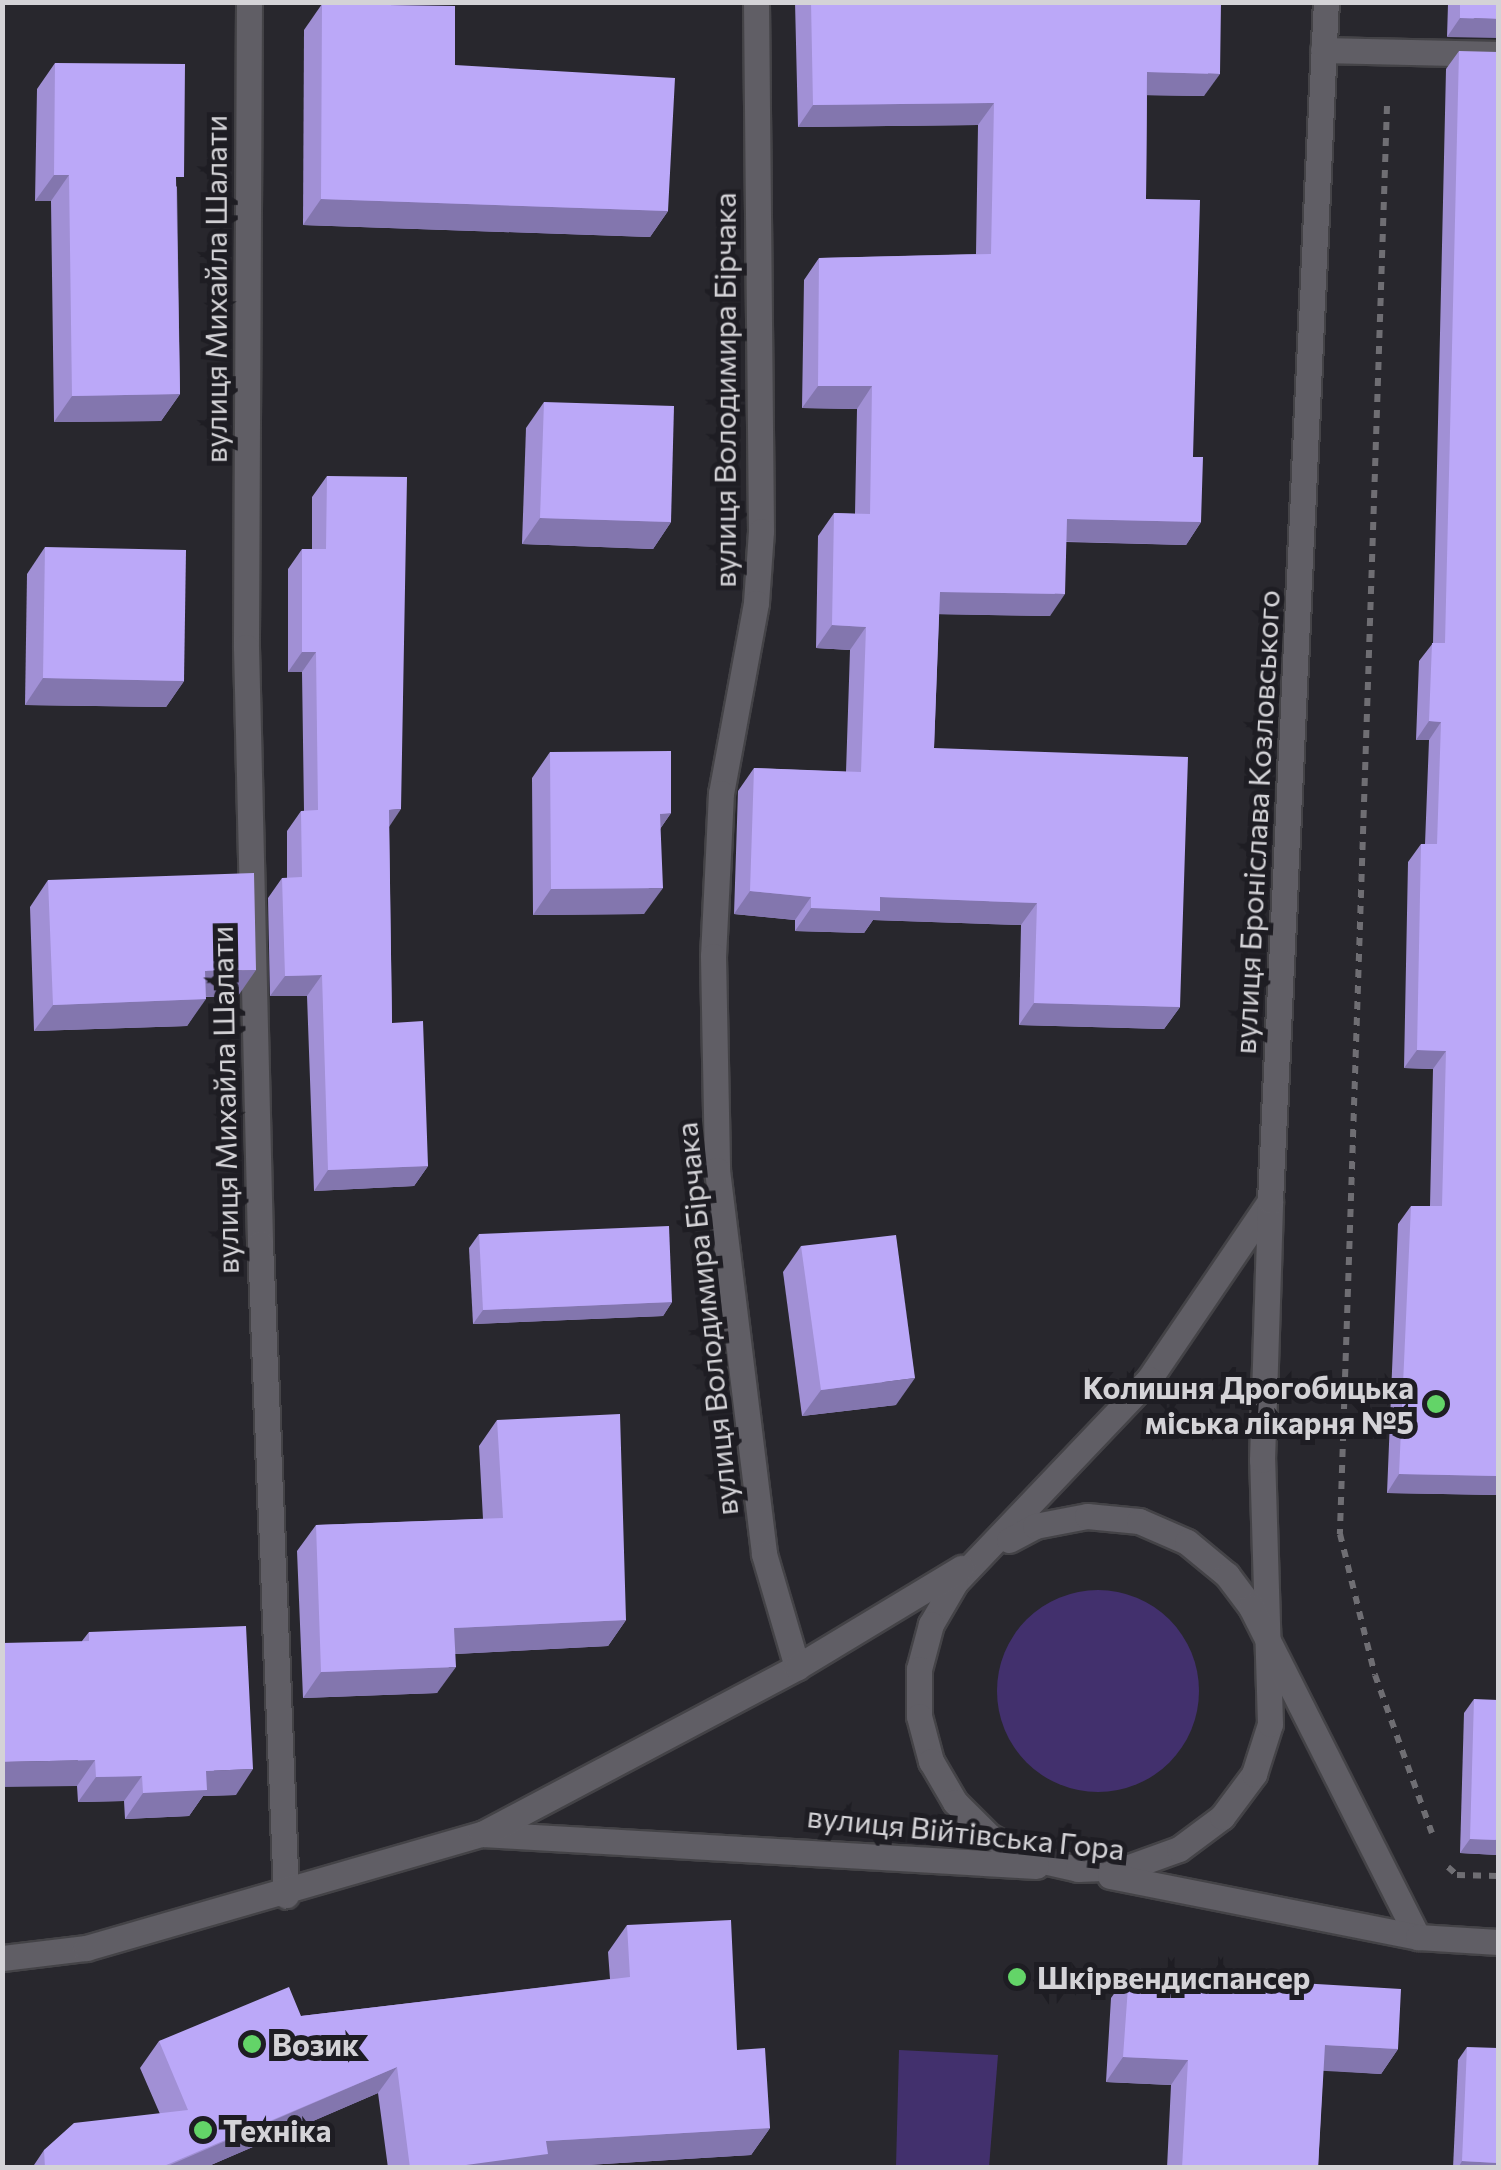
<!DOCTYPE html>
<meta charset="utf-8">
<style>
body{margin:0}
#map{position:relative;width:1501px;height:2170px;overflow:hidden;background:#28272d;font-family:Commissioner,sans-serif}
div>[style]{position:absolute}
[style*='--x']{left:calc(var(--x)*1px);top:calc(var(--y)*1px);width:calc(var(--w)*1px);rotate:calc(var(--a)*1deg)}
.green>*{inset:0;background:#42306d}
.round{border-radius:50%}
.path>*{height:6px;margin-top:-3px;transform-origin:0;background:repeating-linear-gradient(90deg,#6f6e73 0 8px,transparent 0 16px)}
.roads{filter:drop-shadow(2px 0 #444347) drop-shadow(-2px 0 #444347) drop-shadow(0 2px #444347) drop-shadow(0 -2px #444347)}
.minor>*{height:25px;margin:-12.5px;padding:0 12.5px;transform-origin:12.5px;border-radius:12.5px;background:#605e65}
.wall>*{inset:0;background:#a190d5}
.shaded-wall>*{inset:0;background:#8376ae}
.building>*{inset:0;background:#bba8f8}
.dots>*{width:28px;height:28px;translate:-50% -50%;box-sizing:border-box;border:5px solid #1e1d23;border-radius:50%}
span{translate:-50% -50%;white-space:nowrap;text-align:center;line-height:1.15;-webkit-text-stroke:10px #1e1d23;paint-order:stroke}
.street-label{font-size:30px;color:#d4d3d7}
.poi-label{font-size:30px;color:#d4d3d7;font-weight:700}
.right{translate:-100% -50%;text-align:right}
.left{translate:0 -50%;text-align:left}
.frame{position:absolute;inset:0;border:5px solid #d4d3d7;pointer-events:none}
</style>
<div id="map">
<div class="green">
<i class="round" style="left:997px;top:1590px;width:202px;height:202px"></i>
<i style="clip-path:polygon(899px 2050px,998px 2055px,989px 2167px,896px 2167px)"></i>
</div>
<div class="path">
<i style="--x:1387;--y:106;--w:1429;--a:91.89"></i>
<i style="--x:1340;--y:1534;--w:145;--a:76.1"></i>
<i style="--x:1375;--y:1675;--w:168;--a:70.2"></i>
<i style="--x:1448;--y:1867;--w:12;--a:42"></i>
<i style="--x:1457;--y:1875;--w:41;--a:1.4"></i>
</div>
<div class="roads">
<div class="minor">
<i style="--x:249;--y:2;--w:645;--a:90.27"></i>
<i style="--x:246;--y:647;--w:596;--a:88.65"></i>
<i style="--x:260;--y:1243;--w:653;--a:87.72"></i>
<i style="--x:756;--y:2;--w:529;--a:89.46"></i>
<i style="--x:761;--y:531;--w:72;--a:94"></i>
<i style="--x:756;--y:603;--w:193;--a:100.4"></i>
<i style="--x:721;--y:793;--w:163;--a:92.8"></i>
<i style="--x:713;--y:956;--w:214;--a:88.9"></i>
<i style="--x:717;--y:1170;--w:387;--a:83"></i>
<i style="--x:764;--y:1554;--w:118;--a:73.7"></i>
<i style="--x:1323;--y:50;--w:175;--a:1.3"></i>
<i style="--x:1270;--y:1201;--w:215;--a:124.2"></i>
<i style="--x:1149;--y:1379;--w:282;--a:133.6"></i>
<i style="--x:955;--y:1583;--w:48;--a:120.3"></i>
<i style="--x:931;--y:1624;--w:47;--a:104.9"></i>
<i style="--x:919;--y:1669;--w:47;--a:90"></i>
<i style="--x:919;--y:1716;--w:47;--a:75.1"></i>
<i style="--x:931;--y:1761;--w:48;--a:59.7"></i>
<i style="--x:955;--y:1802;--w:48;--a:45"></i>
<i style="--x:989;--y:1836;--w:47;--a:28.2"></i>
<i style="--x:1030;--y:1858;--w:49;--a:12.9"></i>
<i style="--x:1078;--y:1869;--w:51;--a:-2.2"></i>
<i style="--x:1129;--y:1867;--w:53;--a:-19.8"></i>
<i style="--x:1179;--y:1849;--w:54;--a:-36.7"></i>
<i style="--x:1222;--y:1817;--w:54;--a:-53.3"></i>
<i style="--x:1254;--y:1774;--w:52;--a:-72.3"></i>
<i style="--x:1270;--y:1724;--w:264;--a:-91.7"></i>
<i style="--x:1262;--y:1460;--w:259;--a:-88.2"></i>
<i style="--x:1270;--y:1201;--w:1200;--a:-87.33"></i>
<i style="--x:1009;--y:1540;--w:30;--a:-28"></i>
<i style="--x:1035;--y:1526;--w:53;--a:-10.9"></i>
<i style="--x:1087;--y:1516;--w:52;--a:5.5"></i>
<i style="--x:1139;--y:1521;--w:52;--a:23.6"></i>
<i style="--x:1187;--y:1542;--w:52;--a:39.5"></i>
<i style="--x:1227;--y:1575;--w:40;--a:53"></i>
<i style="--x:1251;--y:1607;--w:370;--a:63.2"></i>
<i style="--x:482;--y:1834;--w:555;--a:3.31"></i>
<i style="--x:1110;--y:1876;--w:314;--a:11.2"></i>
<i style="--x:1418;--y:1937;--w:80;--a:3.6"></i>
<i style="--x:2;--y:1958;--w:85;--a:-6.8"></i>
<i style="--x:86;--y:1948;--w:412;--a:-16.1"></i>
<i style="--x:482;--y:1834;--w:357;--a:-27.9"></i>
<i style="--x:797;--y:1667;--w:192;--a:-31.1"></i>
</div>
</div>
<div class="wall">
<i style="clip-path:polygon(795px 2px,1221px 2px,1204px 96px,1147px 95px,1146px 199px,1193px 457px,1201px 522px,1186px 545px,1066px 542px,1050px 616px,939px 614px,934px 748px,1180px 1007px,1164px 1029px,1019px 1025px,1021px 925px,873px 920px,864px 933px,795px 931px,795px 920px,734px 914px,738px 791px,754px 768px,846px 772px,850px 650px,816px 648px,818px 536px,834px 513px,855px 514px,857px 409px,802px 408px,804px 280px,819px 258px,976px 254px,978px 125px,798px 127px)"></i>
<i style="clip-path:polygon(1442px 2px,1498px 2px,1447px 37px,1448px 4px,1442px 4px)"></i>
<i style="clip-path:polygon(322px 4px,455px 65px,668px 211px,650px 237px,303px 225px,304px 30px)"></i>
<i style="clip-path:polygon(1459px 51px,1498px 1495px,1387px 1493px,1398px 1224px,1411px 1206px,1430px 1206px,1433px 1069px,1404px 1068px,1408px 862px,1421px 844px,1425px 844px,1429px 740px,1416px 740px,1419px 661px,1433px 643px,1446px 69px)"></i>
<i style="clip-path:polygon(55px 63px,177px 187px,180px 394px,161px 421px,54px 422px,51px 201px,35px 201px,37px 89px)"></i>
<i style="clip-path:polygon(544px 402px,671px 522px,653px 549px,522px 544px,526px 428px)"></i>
<i style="clip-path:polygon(327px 476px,389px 826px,392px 1023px,428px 1166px,414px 1186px,314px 1191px,307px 996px,270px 996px,268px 898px,282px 878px,287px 878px,287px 831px,301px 811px,304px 811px,302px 672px,288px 672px,288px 569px,302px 549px,312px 549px,312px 497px)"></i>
<i style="clip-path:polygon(45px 547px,184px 681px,166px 707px,25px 705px,27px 574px)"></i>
<i style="clip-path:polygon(550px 752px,671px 813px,660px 829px,644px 914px,533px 915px,532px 778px)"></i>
<i style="clip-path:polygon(48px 880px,238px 996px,206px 997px,187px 1026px,34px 1031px,30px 907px)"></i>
<i style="clip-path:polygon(479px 1234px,672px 1302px,663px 1316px,473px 1324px,469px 1248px)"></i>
<i style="clip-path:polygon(801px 1246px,896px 1405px,802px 1416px,783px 1272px)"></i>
<i style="clip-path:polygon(497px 1420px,626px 1620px,608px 1646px,455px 1654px,437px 1693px,303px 1698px,297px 1551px,316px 1525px,483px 1519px,479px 1446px)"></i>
<i style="clip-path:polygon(89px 1632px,236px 1795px,203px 1796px,189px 1816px,125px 1819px,124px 1801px,78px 1802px,77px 1786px,82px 1641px)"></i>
<i style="clip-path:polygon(1474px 1699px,1498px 1855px,1460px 1853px,1464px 1713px)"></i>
<i style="clip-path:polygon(627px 1925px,737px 2050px,770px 2128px,751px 2155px,539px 2168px,388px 2168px,378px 2093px,204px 2168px,32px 2168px,44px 2150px,160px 2114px,140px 2068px,159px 2041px,301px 2016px,610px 1979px,608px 1952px)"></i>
<i style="clip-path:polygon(1129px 1973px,1398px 2049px,1381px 2074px,1323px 2070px,1318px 2168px,1167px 2168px,1171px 2085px,1106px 2082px,1111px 1998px)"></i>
<i style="clip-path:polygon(1467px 2047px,1498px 2168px,1453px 2168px,1458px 2060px)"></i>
</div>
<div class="shaded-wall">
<i style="clip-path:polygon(1460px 18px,1498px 19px,1498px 38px,1447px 37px)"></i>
<i style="clip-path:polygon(1147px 72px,1220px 74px,1204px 96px,1132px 95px)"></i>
<i style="clip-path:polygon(994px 103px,978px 125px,798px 127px,813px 105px)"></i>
<i style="clip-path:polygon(54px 175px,69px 175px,51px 201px,35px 201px)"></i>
<i style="clip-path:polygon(321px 199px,668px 211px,650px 237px,303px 225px)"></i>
<i style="clip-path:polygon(818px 386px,872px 386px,857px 409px,802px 408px)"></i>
<i style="clip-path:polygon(180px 394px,161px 421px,54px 422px,72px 396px)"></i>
<i style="clip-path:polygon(540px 518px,671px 522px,653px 549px,522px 544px)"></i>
<i style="clip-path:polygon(1067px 519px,1201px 522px,1186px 545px,1051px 541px)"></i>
<i style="clip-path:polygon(940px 592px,1065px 594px,1050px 616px,924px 614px)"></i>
<i style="clip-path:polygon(832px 625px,866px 627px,850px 650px,816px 648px)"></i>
<i style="clip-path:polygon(302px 652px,316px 652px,302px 672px,288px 672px)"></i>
<i style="clip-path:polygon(43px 678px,184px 681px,166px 707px,25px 705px)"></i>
<i style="clip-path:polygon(1429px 721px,1441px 722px,1429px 740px,1416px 740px)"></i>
<i style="clip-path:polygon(401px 809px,387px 830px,389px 810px)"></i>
<i style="clip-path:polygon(671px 813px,653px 839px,660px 814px)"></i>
<i style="clip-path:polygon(663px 888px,644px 914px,533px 915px,551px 889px)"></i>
<i style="clip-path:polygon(750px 891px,811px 897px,795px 920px,734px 914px)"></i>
<i style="clip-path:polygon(880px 897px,1037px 903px,1021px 925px,873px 920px,864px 933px,795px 931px,811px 908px)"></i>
<i style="clip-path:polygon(256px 970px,238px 996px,186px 997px,205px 971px)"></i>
<i style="clip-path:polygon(322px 975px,307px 996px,270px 996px,285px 976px)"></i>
<i style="clip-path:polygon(206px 999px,187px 1026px,34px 1031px,53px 1005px)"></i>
<i style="clip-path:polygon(1034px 1003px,1180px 1007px,1164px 1029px,1019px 1025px)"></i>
<i style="clip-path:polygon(1417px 1050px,1446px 1051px,1433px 1069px,1404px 1068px)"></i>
<i style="clip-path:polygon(428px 1166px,414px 1186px,314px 1191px,328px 1170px)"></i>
<i style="clip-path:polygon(672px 1302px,663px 1316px,473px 1324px,483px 1310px)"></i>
<i style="clip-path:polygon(915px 1378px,896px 1405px,802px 1416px,821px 1390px)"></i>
<i style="clip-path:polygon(1399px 1474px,1498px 1476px,1498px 1495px,1387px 1493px)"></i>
<i style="clip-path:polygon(626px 1620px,608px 1646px,436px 1655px,454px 1628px)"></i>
<i style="clip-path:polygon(456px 1667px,437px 1693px,303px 1698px,321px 1672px)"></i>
<i style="clip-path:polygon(95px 1760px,77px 1786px,2px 1787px,2px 1762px)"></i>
<i style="clip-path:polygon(253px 1769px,236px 1795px,203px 1796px,189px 1816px,125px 1819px,143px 1793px,206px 1771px)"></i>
<i style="clip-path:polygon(142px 1776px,124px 1801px,78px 1802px,96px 1777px)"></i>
<i style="clip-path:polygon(1470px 1839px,1498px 1840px,1498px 1855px,1460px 1853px)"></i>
<i style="clip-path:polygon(1325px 2045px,1398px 2049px,1381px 2074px,1308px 2070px)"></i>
<i style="clip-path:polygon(1123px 2057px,1188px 2060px,1171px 2085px,1106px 2082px)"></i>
<i style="clip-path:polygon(397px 2067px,378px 2093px,204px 2168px,163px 2168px)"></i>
<i style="clip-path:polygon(770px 2128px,751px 2155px,539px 2168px,444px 2168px,546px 2141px)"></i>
<i style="clip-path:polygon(1462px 2161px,1498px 2163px,1498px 2168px,1458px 2168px)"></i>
</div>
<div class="building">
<i style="clip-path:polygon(811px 2px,1221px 2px,1220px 74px,1147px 72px,1146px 199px,1200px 200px,1193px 457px,1203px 457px,1201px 522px,1067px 519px,1065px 594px,940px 592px,934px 748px,1188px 757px,1180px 1007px,1034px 1003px,1037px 903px,880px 897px,880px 911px,811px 908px,811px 897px,750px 891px,754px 768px,861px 772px,866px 627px,832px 625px,834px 513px,870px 514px,872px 386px,818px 386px,819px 258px,991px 254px,994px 103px,813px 105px)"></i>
<i style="clip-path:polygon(1460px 2px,1498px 2px,1498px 19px,1460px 18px)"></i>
<i style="clip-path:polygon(322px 4px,455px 6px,455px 65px,675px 78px,668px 211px,321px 199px)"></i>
<i style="clip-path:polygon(1459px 51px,1498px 52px,1498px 1476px,1399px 1474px,1411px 1206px,1442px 1206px,1446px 1051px,1417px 1050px,1421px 844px,1437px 844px,1441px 722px,1429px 721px,1432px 643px,1445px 643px)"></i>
<i style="clip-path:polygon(55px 63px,185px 64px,184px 177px,176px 177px,180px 394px,72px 396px,69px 175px,54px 175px)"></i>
<i style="clip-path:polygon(544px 402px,674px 406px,671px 522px,540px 518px)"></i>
<i style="clip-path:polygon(327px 476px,407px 477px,401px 809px,389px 810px,392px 1023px,423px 1021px,428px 1166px,328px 1170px,322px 975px,285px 976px,282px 878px,302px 877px,301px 811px,318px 810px,316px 652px,302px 652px,302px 549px,326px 549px)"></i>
<i style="clip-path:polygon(45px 547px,186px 550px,184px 681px,43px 678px)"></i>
<i style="clip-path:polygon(671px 751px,671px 813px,660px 814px,663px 888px,551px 889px,550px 752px)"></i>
<i style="clip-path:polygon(254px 873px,256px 970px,205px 971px,206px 999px,53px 1005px,48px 880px)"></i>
<i style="clip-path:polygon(669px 1226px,672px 1302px,483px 1310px,479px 1234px)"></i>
<i style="clip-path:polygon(896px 1235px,915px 1378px,821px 1390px,801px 1246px)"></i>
<i style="clip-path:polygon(620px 1414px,626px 1620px,454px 1628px,456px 1667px,321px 1672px,316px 1525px,503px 1518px,497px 1420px)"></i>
<i style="clip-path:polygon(246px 1626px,253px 1769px,206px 1771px,207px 1790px,143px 1793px,142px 1776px,96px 1777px,95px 1760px,2px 1762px,2px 1643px,89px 1641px,89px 1632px)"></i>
<i style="clip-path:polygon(1474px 1699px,1498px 1700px,1498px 1840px,1470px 1839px)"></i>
<i style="clip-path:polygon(731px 1920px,737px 2050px,765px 2048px,770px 2128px,546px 2141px,548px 2154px,444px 2168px,410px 2168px,397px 2067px,164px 2166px,164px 2168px,45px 2168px,44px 2150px,74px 2123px,188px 2110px,159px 2041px,289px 1987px,301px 2016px,630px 1977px,627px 1925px)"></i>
<i style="clip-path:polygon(1129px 1973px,1401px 1989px,1398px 2049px,1325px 2045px,1318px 2168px,1182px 2168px,1188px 2060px,1123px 2057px)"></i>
<i style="clip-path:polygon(1467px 2047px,1498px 2048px,1498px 2163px,1462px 2161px)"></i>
</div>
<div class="dots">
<i style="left:1436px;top:1404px;background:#63d468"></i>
<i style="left:1017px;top:1977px;background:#63d468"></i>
<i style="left:252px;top:2044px;background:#63d468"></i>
<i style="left:203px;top:2130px;background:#63d468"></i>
</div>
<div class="street-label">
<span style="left:215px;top:289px;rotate:-90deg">вулиця Михайла Шалати</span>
<span style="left:724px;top:390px;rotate:-90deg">вулиця Володимира Бірчака</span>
<span style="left:1256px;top:822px;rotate:-87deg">вулиця Броніслава Козловського</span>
<span style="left:224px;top:1100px;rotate:-91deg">вулиця Михайла Шалати</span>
<span style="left:706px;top:1319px;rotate:-96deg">вулиця Володимира Бірчака</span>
<span style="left:966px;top:1832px;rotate:6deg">вулиця Війтівська Гора</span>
</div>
<div class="poi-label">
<span class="right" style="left:1414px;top:1404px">Колишня Дрогобицька<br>міська лікарня №5</span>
<span class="left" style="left:1037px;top:1977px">Шкірвендиспансер</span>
<span class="left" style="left:272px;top:2044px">Возик</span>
<span class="left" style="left:223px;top:2130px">Техніка</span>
</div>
<div class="frame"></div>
</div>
